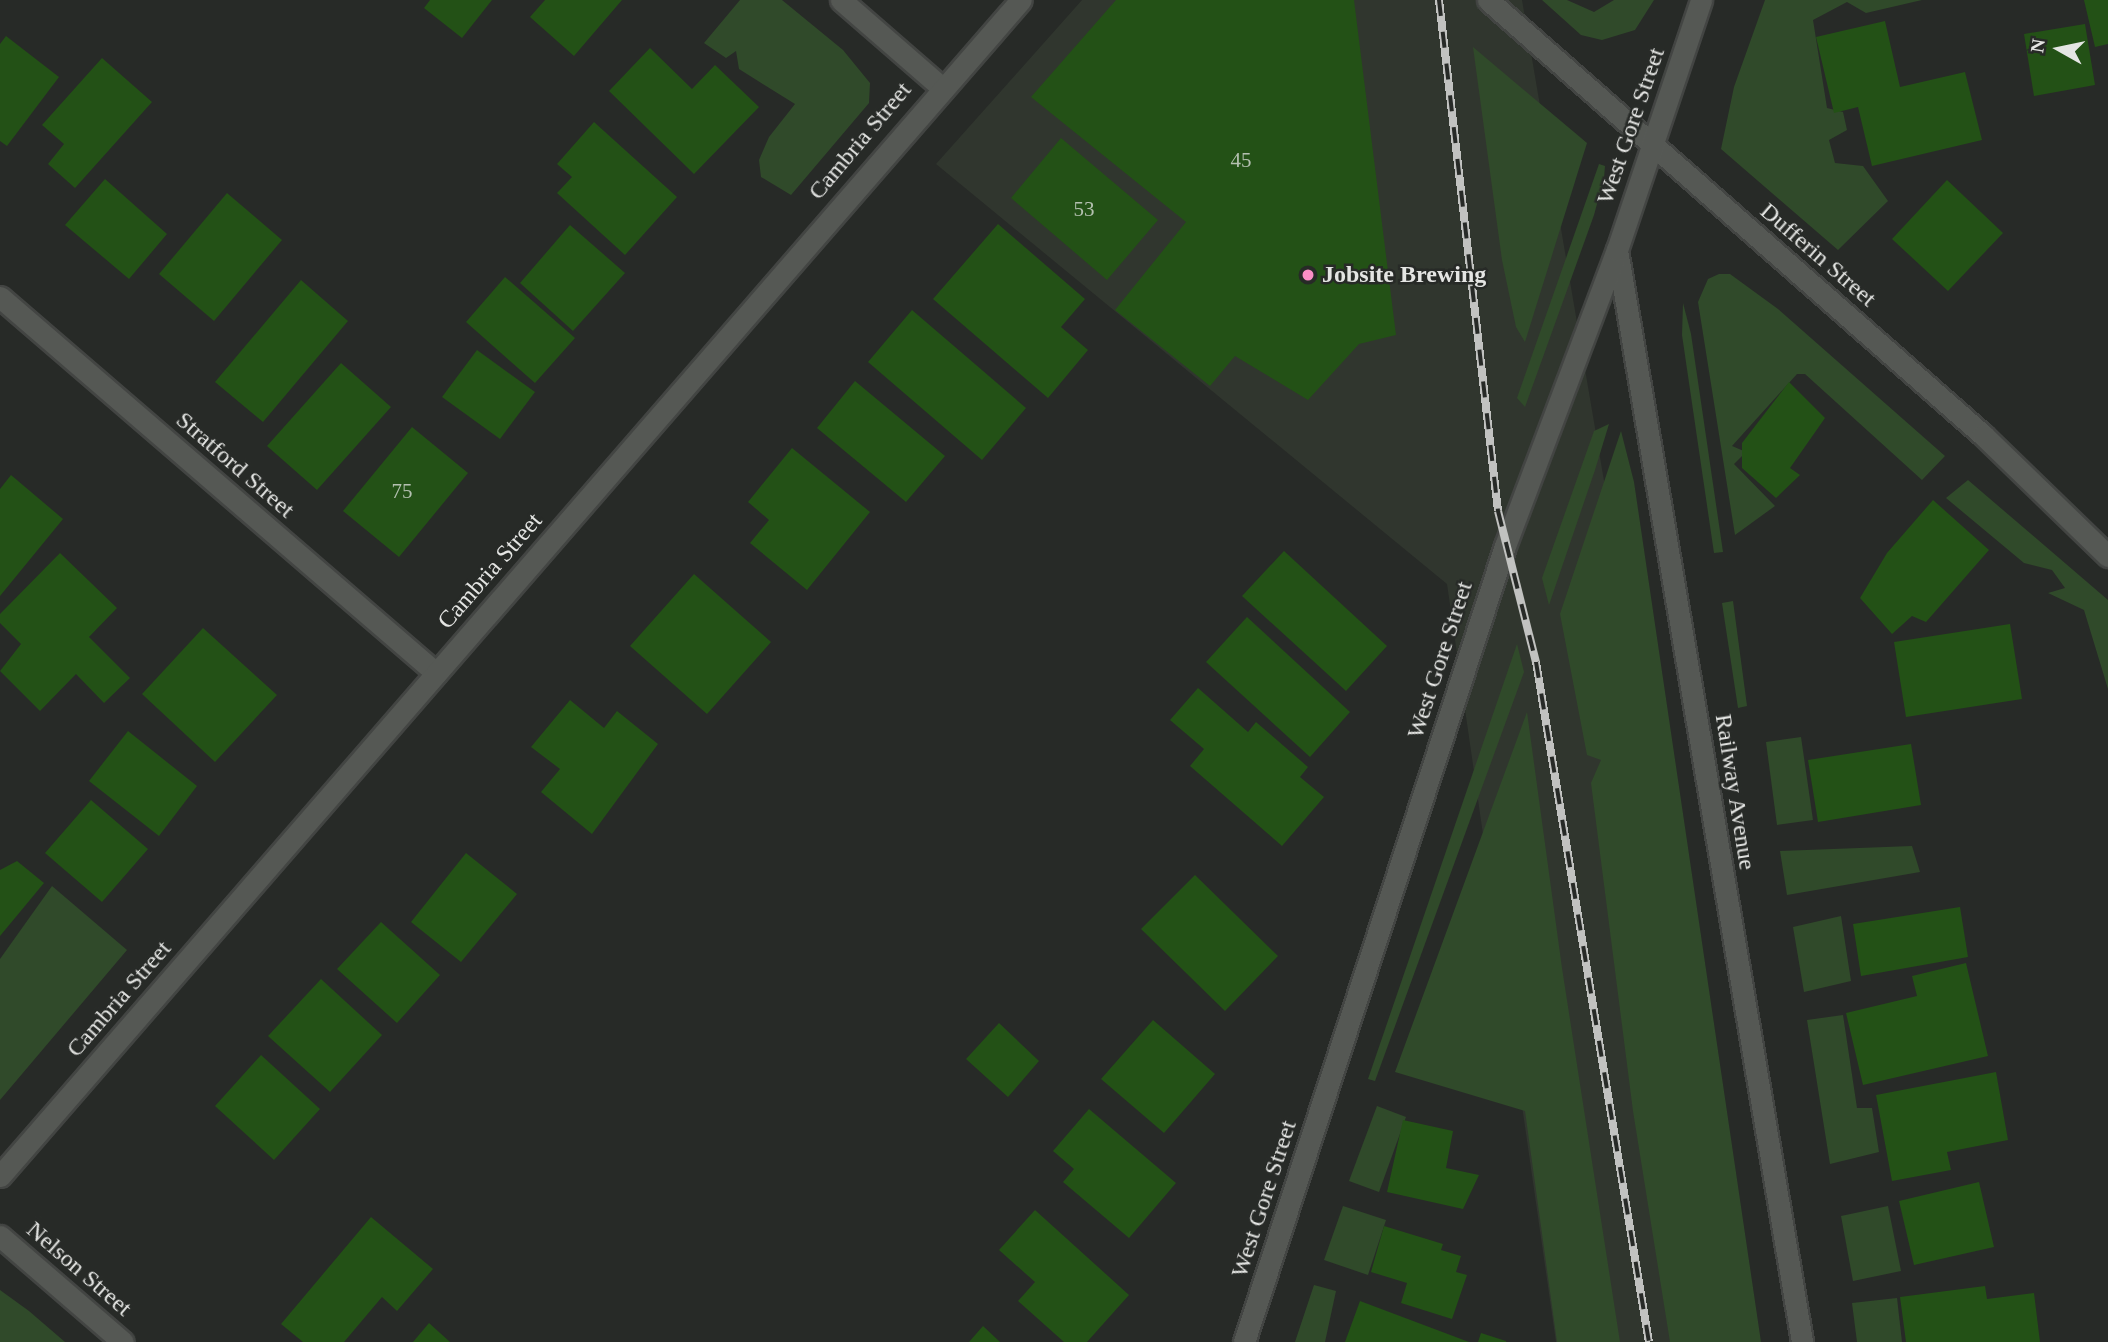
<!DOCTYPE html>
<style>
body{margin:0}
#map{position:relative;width:2108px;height:1342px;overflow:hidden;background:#272a27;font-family:Georgia,serif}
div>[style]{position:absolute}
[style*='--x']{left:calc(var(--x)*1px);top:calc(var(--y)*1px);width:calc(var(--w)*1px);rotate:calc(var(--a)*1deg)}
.built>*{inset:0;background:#30362e}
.green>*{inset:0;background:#304a2a}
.building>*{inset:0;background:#235116}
.roads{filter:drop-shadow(2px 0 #434543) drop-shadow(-2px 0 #434543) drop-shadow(0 2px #434543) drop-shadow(0 -2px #434543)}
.minor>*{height:21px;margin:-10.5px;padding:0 10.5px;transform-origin:10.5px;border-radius:10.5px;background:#555854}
.rail>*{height:8px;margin-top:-4px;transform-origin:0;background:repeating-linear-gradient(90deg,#272a27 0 16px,#c1c2c0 0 32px);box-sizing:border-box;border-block:2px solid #c1c2c0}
.dots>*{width:19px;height:19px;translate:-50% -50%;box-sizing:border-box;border:4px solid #272a27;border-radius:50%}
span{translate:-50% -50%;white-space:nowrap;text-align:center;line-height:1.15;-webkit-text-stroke:5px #272a27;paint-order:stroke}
.number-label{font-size:21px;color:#b4c0b0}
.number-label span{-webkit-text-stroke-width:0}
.street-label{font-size:24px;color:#e4e5e3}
.poi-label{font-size:24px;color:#e4e5e3;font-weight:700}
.left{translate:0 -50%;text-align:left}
.north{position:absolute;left:2024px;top:14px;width:70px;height:70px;-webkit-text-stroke:5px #272a27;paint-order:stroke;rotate:279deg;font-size:19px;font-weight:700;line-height:28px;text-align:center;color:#e4e5e3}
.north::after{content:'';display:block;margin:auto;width:24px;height:32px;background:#e4e5e3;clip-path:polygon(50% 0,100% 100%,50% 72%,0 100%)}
</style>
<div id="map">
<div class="built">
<i style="clip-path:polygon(1082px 0,1522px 0,1751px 1342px,1556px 1342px,1447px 584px,936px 164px)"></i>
</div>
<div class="green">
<i style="clip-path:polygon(740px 0,782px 0,843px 50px,870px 83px,869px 103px,791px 195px,761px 177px,759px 160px,769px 137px,795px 104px,739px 69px,736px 51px,726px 58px,704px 43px)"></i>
<i style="clip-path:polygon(1542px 0,1567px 0,1594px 12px,1614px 0,1654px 0,1635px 30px,1602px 40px,1581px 35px)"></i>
<i style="clip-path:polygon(1765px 0,1922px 0,1866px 13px,1847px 2px,1813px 20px,1827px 108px,1843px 112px,1847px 130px,1829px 140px,1835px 163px,1863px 166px,1888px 201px,1838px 250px,1721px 149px,1734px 87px)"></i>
<i style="clip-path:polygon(1473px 47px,1587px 143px,1525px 342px,1516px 327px,1502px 260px)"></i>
<i style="clip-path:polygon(1599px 164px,1605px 166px,1604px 178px,1594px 215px,1525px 407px,1517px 398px)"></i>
<i style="clip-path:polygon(1719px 274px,1730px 274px,1778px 309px,1945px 456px,1922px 480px,1805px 374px,1797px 374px,1732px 446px,1746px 452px,1734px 464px,1775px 506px,1735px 535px,1698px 302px,1708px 279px)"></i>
<i style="clip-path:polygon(1683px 303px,1691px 334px,1723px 552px,1714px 553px,1682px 335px)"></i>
<i style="clip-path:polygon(1609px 424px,1595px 470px,1549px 605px,1542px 578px,1594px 431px)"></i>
<i style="clip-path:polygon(1621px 431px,1634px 482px,1761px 1342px,1670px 1342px,1633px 1111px,1591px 783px,1601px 760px,1587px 755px,1560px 614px)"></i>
<i style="clip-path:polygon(1968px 480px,2108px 600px,2108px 689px,2084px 610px,2048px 593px,2065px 588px,2052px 570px,2024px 563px,1946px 498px)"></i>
<i style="clip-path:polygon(1733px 601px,1747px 706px,1738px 708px,1722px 603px)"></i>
<i style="clip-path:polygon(1517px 644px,1524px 672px,1375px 1081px,1368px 1079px)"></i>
<i style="clip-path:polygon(1527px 712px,1562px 968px,1620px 1342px,1557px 1342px,1525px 1111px,1395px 1072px)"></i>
<i style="clip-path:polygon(1801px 737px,1813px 820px,1777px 825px,1766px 742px)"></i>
<i style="clip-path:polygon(1912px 846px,1920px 872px,1787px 895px,1780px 851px)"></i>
<i style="clip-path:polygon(52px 886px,127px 950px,0 1100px,0 959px)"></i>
<i style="clip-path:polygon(1841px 916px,1851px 981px,1804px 992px,1793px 927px)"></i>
<i style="clip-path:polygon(1843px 1015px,1857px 1108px,1872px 1108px,1879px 1152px,1830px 1164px,1807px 1020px)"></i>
<i style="clip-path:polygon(1377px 1106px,1406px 1117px,1379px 1192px,1349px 1181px)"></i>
<i style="clip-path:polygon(1343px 1206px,1386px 1220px,1368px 1275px,1324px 1260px)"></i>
<i style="clip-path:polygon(1888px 1206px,1901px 1271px,1853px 1281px,1841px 1216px)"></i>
<i style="clip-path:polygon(1314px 1285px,1336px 1291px,1325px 1342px,1295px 1342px)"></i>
<i style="clip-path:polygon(0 1290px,29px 1311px,65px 1342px,0 1342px)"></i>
<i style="clip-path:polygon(1897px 1298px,1902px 1342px,1857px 1342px,1852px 1303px)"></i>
</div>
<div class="building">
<i style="clip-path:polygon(430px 0,492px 0,462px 38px,424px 8px)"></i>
<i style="clip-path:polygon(545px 0,622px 0,574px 56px,530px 17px)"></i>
<i style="clip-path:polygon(1116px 0,1354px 0,1396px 335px,1359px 344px,1308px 400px,1235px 356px,1210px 386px,1115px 310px,1186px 222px,1031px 97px)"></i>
<i style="clip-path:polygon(2084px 0,2108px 0,2108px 44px,2095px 47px)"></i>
<i style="clip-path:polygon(1885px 21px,1900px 87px,1965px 72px,1982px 140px,1872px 166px,1858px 107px,1834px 113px,1816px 37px)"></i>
<i style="clip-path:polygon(2085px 24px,2095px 85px,2034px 96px,2024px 34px)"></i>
<i style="clip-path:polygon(6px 36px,59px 77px,7px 146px,0 141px,0 44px)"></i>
<i style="clip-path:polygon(650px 48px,692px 89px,715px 65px,759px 107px,694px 174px,609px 91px)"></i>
<i style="clip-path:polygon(102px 58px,152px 102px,75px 188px,48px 164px,64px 144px,42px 125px)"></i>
<i style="clip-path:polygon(594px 122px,677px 197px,625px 255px,557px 193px,572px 177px,557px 164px)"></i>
<i style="clip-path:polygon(1061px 138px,1158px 220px,1107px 280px,1011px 198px)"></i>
<i style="clip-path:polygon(105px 179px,167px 234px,129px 279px,65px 225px)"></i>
<i style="clip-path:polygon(1947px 180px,2003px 233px,1948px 291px,1892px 239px)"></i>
<i style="clip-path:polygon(227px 193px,282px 240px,214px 321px,159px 274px)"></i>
<i style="clip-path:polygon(998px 224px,1085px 299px,1061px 327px,1088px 350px,1048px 398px,933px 299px)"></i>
<i style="clip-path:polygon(570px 225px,625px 273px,573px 331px,520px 283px)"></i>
<i style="clip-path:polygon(505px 277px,575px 338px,535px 383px,466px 322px)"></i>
<i style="clip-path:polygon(301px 280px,348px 321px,263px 422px,215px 382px)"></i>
<i style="clip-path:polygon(912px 310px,1026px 408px,982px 460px,868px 362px)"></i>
<i style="clip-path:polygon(477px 350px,535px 392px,500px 439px,442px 397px)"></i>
<i style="clip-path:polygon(341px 363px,391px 407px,317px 490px,267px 446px)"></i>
<i style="clip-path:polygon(855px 381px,945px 456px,906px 502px,817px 428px)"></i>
<i style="clip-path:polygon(1789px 382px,1825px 418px,1790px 468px,1800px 475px,1776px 498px,1742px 468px,1742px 443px)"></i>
<i style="clip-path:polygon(412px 427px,468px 473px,399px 557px,343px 511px)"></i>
<i style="clip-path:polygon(792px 448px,870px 512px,807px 590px,750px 543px,769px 520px,748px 502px)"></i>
<i style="clip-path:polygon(11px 475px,63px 519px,0 596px,0 489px)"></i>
<i style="clip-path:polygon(1933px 500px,1989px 550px,1926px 622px,1912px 616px,1892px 634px,1860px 598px,1887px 553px)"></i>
<i style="clip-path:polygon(1284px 551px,1387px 646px,1346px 691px,1242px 596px)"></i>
<i style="clip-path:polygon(60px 553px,117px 608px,89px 637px,130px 678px,104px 703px,76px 674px,40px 711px,0 671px,21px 644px,0 623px,0 614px)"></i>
<i style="clip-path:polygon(694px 574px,771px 642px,707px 714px,630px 646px)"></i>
<i style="clip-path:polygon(1247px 617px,1350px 712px,1310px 757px,1206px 662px)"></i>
<i style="clip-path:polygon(2010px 624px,2022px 699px,1906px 717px,1894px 642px)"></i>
<i style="clip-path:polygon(203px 628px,277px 695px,215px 762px,142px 694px)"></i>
<i style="clip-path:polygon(1198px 688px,1248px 732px,1256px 722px,1308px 767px,1300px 777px,1324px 797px,1282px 846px,1190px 766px,1204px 749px,1170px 720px)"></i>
<i style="clip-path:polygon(570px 700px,604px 728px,617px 711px,658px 744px,592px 834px,541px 792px,560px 769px,531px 747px)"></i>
<i style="clip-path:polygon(128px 731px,197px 786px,159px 836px,89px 781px)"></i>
<i style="clip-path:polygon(1911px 744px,1921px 805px,1818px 822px,1808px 760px)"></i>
<i style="clip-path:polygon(91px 800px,148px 849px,102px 902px,45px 853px)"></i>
<i style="clip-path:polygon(466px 853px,517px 894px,461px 962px,411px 922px)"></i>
<i style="clip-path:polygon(17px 861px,44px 883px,0 936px,0 870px)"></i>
<i style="clip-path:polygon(1195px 875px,1278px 956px,1225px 1011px,1141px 929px)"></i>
<i style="clip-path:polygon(1960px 907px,1968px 957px,1861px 976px,1853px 924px)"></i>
<i style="clip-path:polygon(381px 922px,440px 975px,397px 1023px,337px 969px)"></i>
<i style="clip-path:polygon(1966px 963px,1988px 1056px,1863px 1085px,1846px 1013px,1917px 996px,1912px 976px)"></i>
<i style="clip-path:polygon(321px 979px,382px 1035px,330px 1092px,268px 1036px)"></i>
<i style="clip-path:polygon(1153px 1020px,1215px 1074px,1164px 1133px,1101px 1079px)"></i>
<i style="clip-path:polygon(999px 1023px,1039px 1061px,1008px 1097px,966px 1059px)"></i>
<i style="clip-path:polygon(261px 1055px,320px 1109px,274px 1160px,215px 1106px)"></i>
<i style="clip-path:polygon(1996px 1072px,2008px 1140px,1947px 1152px,1951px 1170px,1892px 1181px,1876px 1095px)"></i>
<i style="clip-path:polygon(1089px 1109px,1176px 1183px,1129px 1238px,1063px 1182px,1074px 1169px,1053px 1151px)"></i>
<i style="clip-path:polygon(1403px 1120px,1453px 1131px,1446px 1168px,1479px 1175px,1463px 1209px,1387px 1192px)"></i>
<i style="clip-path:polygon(1979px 1182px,1994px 1247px,1914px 1265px,1899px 1201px)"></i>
<i style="clip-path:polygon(1035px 1210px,1129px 1295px,1087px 1342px,1064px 1342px,1018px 1301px,1035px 1282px,999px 1250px)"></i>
<i style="clip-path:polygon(371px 1217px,433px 1269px,397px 1311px,382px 1297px,344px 1342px,303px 1342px,281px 1324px)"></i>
<i style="clip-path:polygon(1384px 1226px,1443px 1244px,1441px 1250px,1461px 1256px,1456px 1272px,1467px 1275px,1452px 1319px,1401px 1303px,1407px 1283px,1371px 1272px)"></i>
<i style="clip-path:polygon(1985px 1286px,1987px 1299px,2034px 1293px,2040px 1342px,1906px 1342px,1900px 1297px)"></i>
<i style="clip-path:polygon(1360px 1301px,1469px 1342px,1345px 1342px)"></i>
<i style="clip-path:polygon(429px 1323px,450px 1342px,413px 1342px)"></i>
<i style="clip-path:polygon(983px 1326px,1000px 1342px,969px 1342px)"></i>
<i style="clip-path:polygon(1481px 1333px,1506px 1341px,1506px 1342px,1478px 1342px)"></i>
</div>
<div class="roads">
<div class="minor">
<i style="--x:841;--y:0;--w:133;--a:41"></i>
<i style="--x:1488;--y:0;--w:659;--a:41.31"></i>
<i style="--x:1983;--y:435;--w:174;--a:44.1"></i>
<i style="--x:1617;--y:250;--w:1108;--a:80.38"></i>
<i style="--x:0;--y:297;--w:576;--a:40.77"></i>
<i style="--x:0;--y:1176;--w:1557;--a:-49.04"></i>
<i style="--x:0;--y:1236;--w:162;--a:40.8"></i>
<i style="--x:1244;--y:1342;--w:838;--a:-71.85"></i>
<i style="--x:1505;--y:546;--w:316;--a:-69.3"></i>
<i style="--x:1617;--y:250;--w:264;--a:-71.4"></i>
</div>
</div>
<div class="rail">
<i style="--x:1439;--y:0;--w:514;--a:83.41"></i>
<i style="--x:1498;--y:511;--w:156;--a:75.9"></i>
<i style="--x:1536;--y:662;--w:689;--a:80.57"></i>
</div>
<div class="dots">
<i style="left:1308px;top:275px;background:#fb8fc5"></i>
</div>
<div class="number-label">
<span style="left:1241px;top:160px">45</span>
<span style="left:1084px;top:209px">53</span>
<span style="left:402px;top:491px">75</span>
</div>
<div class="street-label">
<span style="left:1631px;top:126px;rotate:-71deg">West Gore Street</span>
<span style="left:860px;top:141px;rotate:-50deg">Cambria Street</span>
<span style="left:1818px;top:255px;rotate:41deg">Dufferin Street</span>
<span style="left:235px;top:465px;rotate:41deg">Stratford Street</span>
<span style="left:490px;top:571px;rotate:-49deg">Cambria Street</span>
<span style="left:1440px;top:660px;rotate:-72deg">West Gore Street</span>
<span style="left:1735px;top:792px;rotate:81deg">Railway Avenue</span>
<span style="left:119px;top:999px;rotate:-49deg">Cambria Street</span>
<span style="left:1264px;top:1199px;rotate:-72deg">West Gore Street</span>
<span style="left:79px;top:1269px;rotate:41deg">Nelson Street</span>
</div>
<div class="poi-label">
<span class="left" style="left:1322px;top:275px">Jobsite Brewing</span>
</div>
<div class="north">N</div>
</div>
